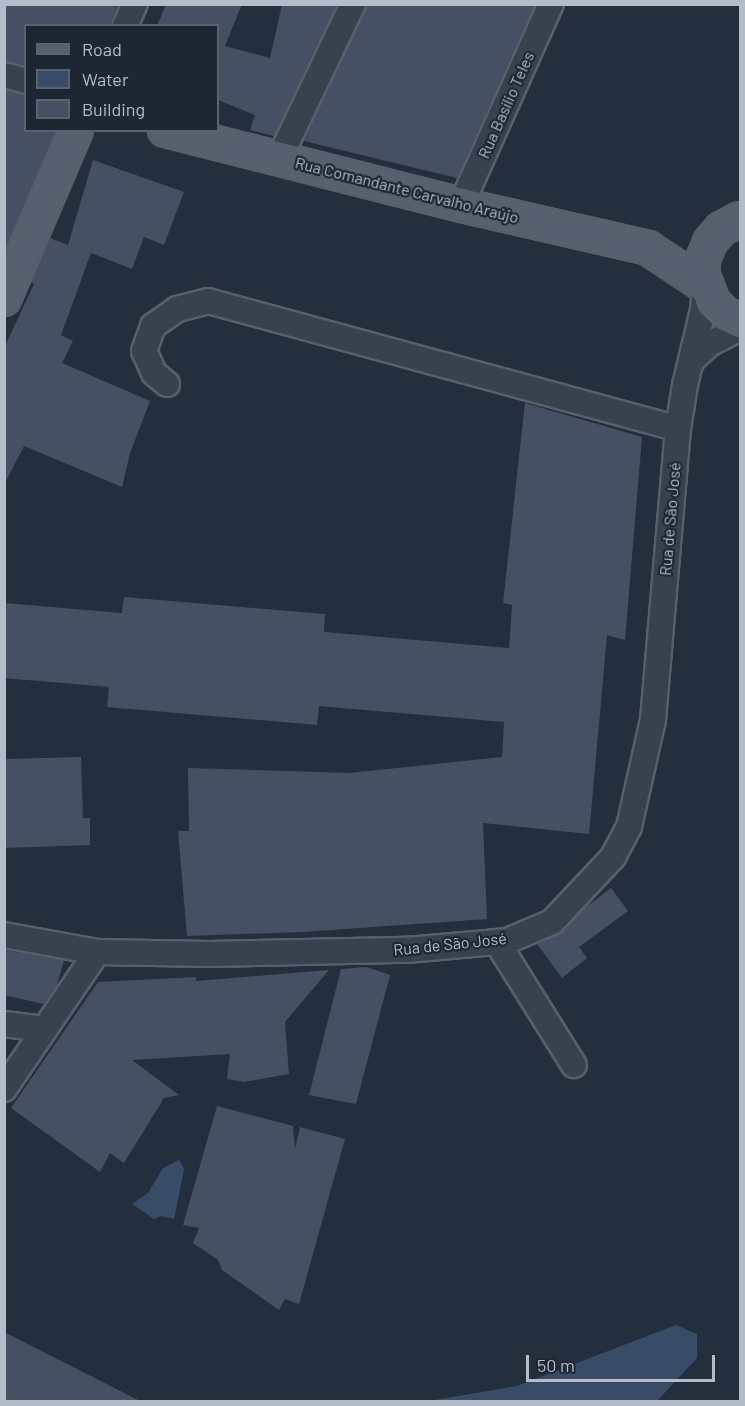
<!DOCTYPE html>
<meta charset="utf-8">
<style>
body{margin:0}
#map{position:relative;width:745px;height:1406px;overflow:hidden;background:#242f3e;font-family:Barlow,sans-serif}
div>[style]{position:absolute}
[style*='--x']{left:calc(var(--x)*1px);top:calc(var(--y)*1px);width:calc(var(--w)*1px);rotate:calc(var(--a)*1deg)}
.water>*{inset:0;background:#394c67}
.building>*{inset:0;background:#455162}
.roads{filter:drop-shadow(2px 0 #565f6c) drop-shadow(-2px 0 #565f6c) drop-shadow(0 2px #565f6c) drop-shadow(0 -2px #565f6c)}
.minor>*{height:24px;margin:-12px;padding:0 12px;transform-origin:12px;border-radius:12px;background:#38414e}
.major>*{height:32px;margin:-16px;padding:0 16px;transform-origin:16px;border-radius:16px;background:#56606e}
span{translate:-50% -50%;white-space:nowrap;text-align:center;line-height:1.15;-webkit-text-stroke:4.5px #1d2633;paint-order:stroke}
.street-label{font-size:16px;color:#b4bcc9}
.frame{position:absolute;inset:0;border:6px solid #b4bcc9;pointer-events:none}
.legend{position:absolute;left:24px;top:24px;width:195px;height:108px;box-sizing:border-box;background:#1d2633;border:2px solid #59626f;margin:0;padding:8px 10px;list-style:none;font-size:18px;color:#b4bcc9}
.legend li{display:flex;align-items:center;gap:12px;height:30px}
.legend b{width:30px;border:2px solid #59626f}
.scale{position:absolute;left:526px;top:1355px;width:189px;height:27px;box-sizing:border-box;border:3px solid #b4bcc9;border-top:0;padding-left:8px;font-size:18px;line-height:21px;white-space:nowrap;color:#b4bcc9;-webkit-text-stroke:4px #1d2633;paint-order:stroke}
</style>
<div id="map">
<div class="water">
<i style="clip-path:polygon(179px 1160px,184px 1169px,174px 1219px,161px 1216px,154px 1219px,132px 1204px,148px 1193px,163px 1168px)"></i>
<i style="clip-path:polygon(676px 1325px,697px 1334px,697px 1358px,657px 1401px,429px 1401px,517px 1386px)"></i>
</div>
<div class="building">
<i style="clip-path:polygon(4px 4px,118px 4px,109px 26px,26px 26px,26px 66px,4px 61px)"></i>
<i style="clip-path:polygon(166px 4px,242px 4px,225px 46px,270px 58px,282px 4px,337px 4px,274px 136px,250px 130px,255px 115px,218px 100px,218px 26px,157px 26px)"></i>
<i style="clip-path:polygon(367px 4px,535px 4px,457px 178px,304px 141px)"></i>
<i style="clip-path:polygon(4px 90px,26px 95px,26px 130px,56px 130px,4px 252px)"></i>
<i style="clip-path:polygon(93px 160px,184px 192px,164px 245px,144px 237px,132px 269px,91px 253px,61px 335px,73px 341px,62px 363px,150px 401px,130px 453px,122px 487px,24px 446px,4px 485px,4px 348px,34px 284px,31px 282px,50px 238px,68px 245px)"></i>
<i style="clip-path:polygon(525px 403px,642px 437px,625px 640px,607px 635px,589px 834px,483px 823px,487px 919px,302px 932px,187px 936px,178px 831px,189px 831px,188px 768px,349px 773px,502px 757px,504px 722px,319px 706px,317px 725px,107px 707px,109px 687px,4px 678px,4px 603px,122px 613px,124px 597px,325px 614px,324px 632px,509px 648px,512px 605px,503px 603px)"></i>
<i style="clip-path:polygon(81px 757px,83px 818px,90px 818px,90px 845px,4px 848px,4px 759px)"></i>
<i style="clip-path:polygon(611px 888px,628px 911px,579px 947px,587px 958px,562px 978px,537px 944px,562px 932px,585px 908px)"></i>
<i style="clip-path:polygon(4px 950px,64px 960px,57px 985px,44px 1004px,4px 995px)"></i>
<i style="clip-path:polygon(366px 967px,390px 975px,356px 1104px,309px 1095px,341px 969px)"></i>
<i style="clip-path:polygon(329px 970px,285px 1022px,289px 1074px,244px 1082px,227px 1079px,230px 1054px,132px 1060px,179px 1095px,164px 1098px,124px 1163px,110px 1153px,100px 1172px,11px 1108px,98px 982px,196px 977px,196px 981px)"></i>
<i style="clip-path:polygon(217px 1106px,293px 1126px,295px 1149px,300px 1127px,345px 1139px,299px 1304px,285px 1299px,279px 1310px,222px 1270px,218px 1260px,193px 1243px,199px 1228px,183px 1225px)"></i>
<i style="clip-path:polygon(4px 1332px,140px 1401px,4px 1401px)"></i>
</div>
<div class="roads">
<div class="minor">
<i style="--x:125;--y:26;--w:24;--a:-66"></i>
<i style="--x:4;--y:75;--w:23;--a:15"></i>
<i style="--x:279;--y:159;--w:172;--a:-64.5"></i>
<i style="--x:461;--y:205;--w:220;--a:-65.9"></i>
<i style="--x:691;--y:361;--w:25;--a:-43"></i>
<i style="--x:709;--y:344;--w:35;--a:-27"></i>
<i style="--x:167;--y:384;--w:17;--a:-140"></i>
<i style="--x:154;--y:373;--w:24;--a:-114"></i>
<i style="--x:144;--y:351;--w:27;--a:-70"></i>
<i style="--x:153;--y:326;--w:29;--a:-35"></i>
<i style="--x:177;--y:309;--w:32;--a:-14"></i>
<i style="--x:208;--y:301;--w:487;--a:15.2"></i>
<i style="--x:4;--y:935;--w:95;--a:10.4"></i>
<i style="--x:97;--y:952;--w:112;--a:1"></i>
<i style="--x:209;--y:954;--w:198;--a:-1.2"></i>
<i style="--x:407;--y:950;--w:100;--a:-5.1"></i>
<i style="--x:507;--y:941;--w:49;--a:-22.9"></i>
<i style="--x:552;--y:922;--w:89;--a:-46.8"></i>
<i style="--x:613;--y:857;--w:34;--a:-62"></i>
<i style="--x:629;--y:827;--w:110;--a:-77.4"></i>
<i style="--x:653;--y:720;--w:292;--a:-85.1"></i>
<i style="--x:678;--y:429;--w:45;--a:-81"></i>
<i style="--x:685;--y:385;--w:77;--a:-76.5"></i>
<i style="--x:703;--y:310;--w:24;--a:-85"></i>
<i style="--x:497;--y:942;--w:145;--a:58"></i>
<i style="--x:4;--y:1024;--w:41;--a:7"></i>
<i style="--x:4;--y:1089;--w:166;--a:-55.8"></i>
</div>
<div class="major">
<i style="--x:165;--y:130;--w:305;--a:14.2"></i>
<i style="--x:461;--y:205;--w:192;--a:12.9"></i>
<i style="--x:648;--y:248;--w:69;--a:33.7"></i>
<i style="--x:740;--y:219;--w:21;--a:152"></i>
<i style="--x:721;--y:229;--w:17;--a:130"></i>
<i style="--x:710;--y:242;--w:18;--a:112"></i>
<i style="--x:703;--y:259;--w:14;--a:94"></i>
<i style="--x:702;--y:273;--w:31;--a:69"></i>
<i style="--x:713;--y:302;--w:17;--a:45"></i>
<i style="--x:725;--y:314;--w:17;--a:25"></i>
<i style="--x:4;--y:299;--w:184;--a:-66.9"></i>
</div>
</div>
<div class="street-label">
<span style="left:506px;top:105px;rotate:-66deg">Rua Basílio Teles</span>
<span style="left:407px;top:190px;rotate:14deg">Rua Comandante Carvalho Araújo</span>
<span style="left:670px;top:519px;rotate:-85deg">Rua de São José</span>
<span style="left:450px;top:944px;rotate:-6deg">Rua de São José</span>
</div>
<div class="frame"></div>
<ul class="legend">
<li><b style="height:8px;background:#56606e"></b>Road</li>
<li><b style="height:16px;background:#394c67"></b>Water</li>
<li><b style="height:16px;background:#455162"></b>Building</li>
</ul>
<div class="scale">50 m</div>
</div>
